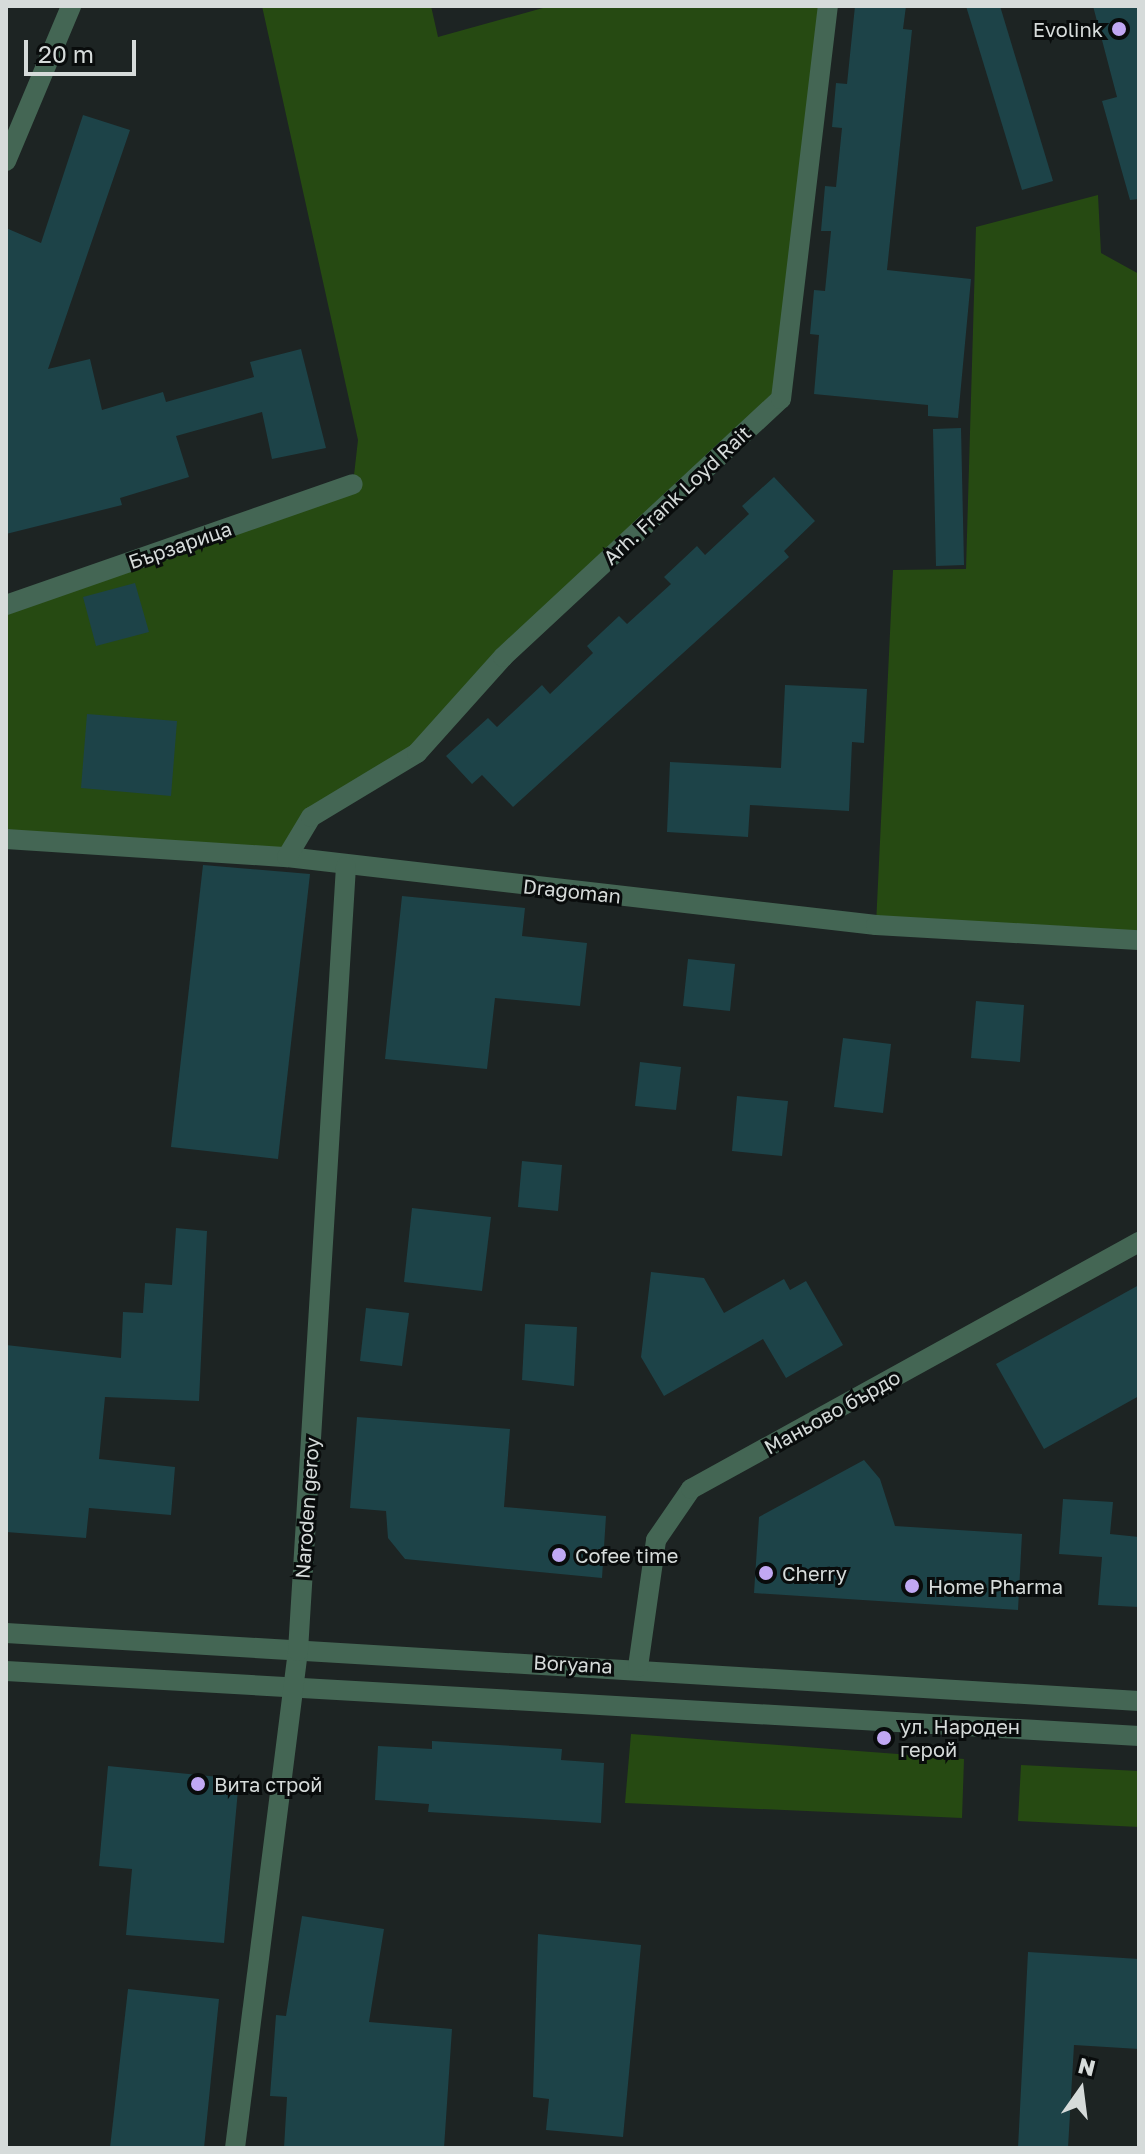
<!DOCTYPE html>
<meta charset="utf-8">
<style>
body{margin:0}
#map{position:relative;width:1145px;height:2154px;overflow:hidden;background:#1d2423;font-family:"Golos Text",sans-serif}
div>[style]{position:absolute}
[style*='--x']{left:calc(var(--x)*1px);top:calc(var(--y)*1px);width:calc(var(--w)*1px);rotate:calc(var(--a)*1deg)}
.green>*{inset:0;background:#264a12}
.building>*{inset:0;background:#1d4348}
.minor>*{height:20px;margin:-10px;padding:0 10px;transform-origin:10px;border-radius:10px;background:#446654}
.dots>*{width:22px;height:22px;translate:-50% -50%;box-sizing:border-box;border:4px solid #090c0c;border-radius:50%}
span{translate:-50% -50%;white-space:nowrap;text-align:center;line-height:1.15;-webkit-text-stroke:6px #090c0c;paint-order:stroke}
.poi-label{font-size:20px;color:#d6dbda}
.right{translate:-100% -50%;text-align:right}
.left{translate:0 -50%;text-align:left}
.street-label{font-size:20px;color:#d6dbda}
.frame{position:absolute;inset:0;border:8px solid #d6dbda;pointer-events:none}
.north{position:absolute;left:1041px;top:2050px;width:80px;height:80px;-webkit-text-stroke:6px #090c0c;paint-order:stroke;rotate:14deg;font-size:22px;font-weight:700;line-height:32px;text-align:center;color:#d6dbda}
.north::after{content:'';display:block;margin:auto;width:28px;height:36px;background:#d6dbda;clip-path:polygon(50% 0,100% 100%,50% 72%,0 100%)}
.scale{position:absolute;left:24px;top:40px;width:112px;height:36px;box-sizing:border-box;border:4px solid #d6dbda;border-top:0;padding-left:10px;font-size:24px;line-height:28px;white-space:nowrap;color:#d6dbda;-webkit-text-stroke:6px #090c0c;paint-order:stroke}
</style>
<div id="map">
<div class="green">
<i style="clip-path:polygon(262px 6px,431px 6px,438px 37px,550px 6px,828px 6px,781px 399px,417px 753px,311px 816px,287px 857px,6px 839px,6px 605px,353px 484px,358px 440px)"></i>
<i style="clip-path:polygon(1098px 195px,1101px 253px,1139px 274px,1139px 940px,876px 925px,893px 570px,966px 569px,976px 227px)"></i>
<i style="clip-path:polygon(631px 1734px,964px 1759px,962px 1818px,625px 1803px)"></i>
<i style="clip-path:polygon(1021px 1765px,1139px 1771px,1139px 1827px,1018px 1821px)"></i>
</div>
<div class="building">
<i style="clip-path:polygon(855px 6px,906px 6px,903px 29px,912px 30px,887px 270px,971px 279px,958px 418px,928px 416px,928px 405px,814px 394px,819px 335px,810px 334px,814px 290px,825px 291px,831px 231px,821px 231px,825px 186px,836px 187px,842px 128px,832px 127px,836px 83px,847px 84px)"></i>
<i style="clip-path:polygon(966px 6px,1000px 6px,1053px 181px,1022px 190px)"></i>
<i style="clip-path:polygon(1093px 6px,1139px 6px,1139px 199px,1130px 200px,1102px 101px,1117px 97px)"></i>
<i style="clip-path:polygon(83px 115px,130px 130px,48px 369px,90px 359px,102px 410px,163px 392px,166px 402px,254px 377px,250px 362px,301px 349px,326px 448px,272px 459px,262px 412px,176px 436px,189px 477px,120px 498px,122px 505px,6px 534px,6px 228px,41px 243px)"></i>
<i style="clip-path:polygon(961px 428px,964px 565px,936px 566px,933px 429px)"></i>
<i style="clip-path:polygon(774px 477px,815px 521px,784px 551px,789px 557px,513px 807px,482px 775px,472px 784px,446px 756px,488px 718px,497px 727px,542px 685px,550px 694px,593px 653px,587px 646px,619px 616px,627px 624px,671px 584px,664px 577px,697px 546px,705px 555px,749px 514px,742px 506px)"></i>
<i style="clip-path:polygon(135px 583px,149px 632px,96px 646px,83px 597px)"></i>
<i style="clip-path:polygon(785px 685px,867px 689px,864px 743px,852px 742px,849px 811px,750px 805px,748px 837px,667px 832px,670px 762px,781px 768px)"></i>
<i style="clip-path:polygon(87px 714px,177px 721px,171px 796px,81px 788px)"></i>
<i style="clip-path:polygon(203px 865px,310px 874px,278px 1159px,171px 1147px)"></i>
<i style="clip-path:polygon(402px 896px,525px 908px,522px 936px,587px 943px,580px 1006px,495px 998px,487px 1069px,385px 1059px)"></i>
<i style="clip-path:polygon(688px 959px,735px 964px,730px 1011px,683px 1006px)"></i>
<i style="clip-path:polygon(976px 1001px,1024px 1005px,1020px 1062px,971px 1058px)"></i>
<i style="clip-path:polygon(843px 1038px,891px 1044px,883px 1113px,834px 1107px)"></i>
<i style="clip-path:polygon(640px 1062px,681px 1067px,676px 1110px,635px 1106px)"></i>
<i style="clip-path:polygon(737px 1096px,788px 1101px,782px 1156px,732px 1151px)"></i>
<i style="clip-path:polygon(522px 1161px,562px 1165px,558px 1211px,518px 1207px)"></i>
<i style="clip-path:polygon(412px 1208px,491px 1217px,482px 1291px,404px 1282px)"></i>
<i style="clip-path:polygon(176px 1228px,207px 1231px,199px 1401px,105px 1397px,99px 1459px,175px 1467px,171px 1515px,89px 1508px,86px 1538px,6px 1532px,6px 1345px,121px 1358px,123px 1312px,143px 1313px,145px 1283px,172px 1285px)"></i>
<i style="clip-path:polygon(651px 1272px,704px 1278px,724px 1313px,784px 1279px,790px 1290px,806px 1281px,843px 1345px,786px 1378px,763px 1339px,664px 1396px,641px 1357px)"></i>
<i style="clip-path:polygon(1139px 1285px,1139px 1396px,1044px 1449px,996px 1364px)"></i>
<i style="clip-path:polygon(366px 1308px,409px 1313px,402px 1366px,360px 1361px)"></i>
<i style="clip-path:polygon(525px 1324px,577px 1327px,574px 1386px,522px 1380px)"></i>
<i style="clip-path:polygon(357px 1417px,510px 1429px,504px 1507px,606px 1516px,602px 1578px,405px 1559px,388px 1538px,386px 1511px,350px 1508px)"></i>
<i style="clip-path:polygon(864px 1460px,880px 1479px,895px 1526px,1022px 1534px,1018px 1610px,754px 1593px,759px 1517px)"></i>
<i style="clip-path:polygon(1063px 1499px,1113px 1502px,1110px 1534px,1139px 1537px,1139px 1607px,1098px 1605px,1102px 1557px,1059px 1554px)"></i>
<i style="clip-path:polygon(432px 1741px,562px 1749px,561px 1760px,604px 1763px,601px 1823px,428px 1812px,429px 1804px,375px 1800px,378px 1746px,432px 1749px)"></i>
<i style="clip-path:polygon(108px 1766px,239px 1779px,224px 1943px,126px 1935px,132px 1869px,99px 1866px)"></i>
<i style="clip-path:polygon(302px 1916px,384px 1929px,369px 2022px,452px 2029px,444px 2148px,284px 2148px,287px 2097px,270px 2096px,276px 2015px,286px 2016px)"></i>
<i style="clip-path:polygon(538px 1934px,641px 1945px,623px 2137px,546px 2130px,549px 2099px,533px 2097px)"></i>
<i style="clip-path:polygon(1028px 1952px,1139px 1959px,1139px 2049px,1074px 2045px,1068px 2148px,1018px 2148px)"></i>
<i style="clip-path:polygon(128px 1989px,219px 1999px,204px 2148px,110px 2148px)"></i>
</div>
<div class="minor">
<i style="--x:6;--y:161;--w:168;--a:-67.2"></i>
<i style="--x:6;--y:605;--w:367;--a:-19.2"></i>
<i style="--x:6;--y:839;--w:282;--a:3.7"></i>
<i style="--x:287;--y:857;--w:593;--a:6.59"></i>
<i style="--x:876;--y:925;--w:263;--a:3.3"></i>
<i style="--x:287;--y:857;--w:47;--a:-59"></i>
<i style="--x:311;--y:817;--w:124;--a:-31.1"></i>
<i style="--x:417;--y:753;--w:129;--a:-48.1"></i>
<i style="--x:503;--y:657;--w:379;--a:-42.9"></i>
<i style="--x:781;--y:399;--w:396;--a:-83.2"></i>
<i style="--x:6;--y:1633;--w:1135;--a:3.43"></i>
<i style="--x:638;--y:1667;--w:128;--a:-81.9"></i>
<i style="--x:656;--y:1540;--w:62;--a:-55.5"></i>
<i style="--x:691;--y:1489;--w:512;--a:-28.87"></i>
<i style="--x:6;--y:1671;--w:1135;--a:3.28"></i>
<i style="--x:235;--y:2148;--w:501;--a:-82.78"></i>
<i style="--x:298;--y:1651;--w:786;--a:-86.5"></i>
</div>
<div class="dots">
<i style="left:1119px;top:29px;background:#c1a8f3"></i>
<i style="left:559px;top:1555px;background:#c1a8f3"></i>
<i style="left:766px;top:1573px;background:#c1a8f3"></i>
<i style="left:912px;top:1586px;background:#c1a8f3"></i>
<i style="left:884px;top:1738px;background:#c1a8f3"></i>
<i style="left:198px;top:1784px;background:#c1a8f3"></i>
</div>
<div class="poi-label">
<span class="right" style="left:1103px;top:29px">Evolink</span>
<span class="left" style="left:575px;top:1555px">Cofee time</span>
<span class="left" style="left:782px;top:1573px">Cherry</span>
<span class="left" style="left:928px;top:1586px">Home Pharma</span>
<span class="left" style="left:900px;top:1738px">ул. Народен<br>герой</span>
<span class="left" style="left:214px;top:1784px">Вита строй</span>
</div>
<div class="street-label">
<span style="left:677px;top:495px;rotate:-43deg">Arh. Frank Loyd Rait</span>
<span style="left:180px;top:545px;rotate:-19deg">Бързарица</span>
<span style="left:572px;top:891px;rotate:6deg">Dragoman</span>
<span style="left:832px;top:1412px;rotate:-29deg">Маньово бърдо</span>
<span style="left:307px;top:1508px;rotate:-86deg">Naroden geroy</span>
<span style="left:573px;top:1664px;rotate:3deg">Boryana</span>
</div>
<div class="frame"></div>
<div class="north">N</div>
<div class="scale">20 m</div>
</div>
